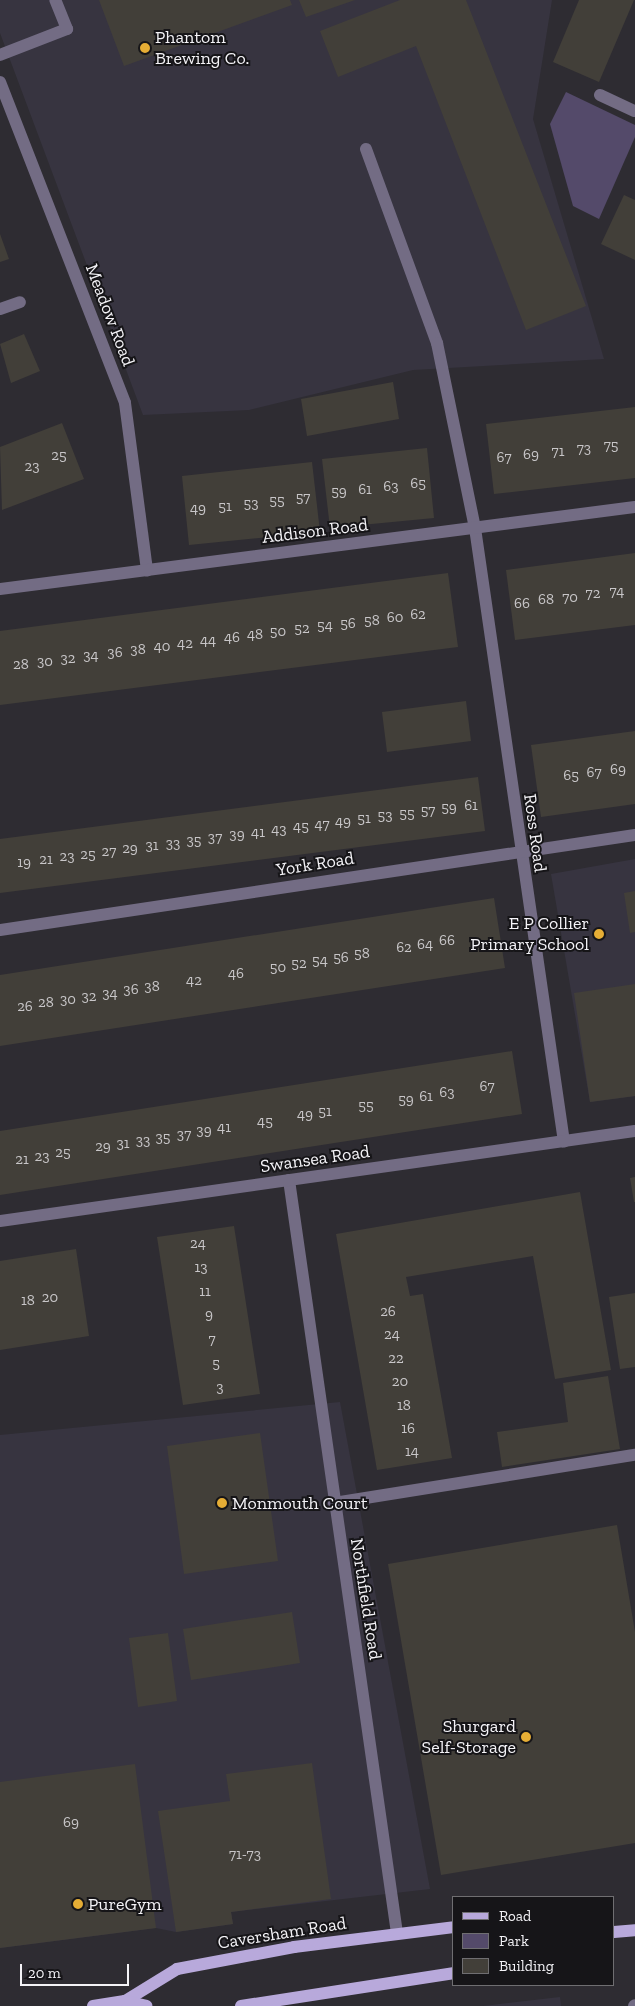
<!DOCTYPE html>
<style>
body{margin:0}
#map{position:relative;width:635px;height:2006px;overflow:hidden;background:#2e2c32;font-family:"Zilla Slab",serif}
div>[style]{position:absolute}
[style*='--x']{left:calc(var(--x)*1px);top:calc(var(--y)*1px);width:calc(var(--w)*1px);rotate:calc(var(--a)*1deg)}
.built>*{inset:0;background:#373440}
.green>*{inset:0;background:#544a6a}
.building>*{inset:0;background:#423f39}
.service>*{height:12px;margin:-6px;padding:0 6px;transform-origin:6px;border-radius:6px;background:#736c84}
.minor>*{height:12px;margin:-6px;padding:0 6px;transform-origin:6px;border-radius:6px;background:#736c84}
.primary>*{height:12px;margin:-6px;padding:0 6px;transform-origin:6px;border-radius:6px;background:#b8a9db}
.dots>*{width:14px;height:14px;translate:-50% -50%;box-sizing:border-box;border:2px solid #161518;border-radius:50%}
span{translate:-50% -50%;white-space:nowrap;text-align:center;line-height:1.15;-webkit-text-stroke:4px #161518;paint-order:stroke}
.number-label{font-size:15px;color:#c8c6c8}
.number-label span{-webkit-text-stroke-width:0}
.poi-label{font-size:18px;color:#f4f3f7}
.left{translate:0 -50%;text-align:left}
.right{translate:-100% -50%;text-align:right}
.street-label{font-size:18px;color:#f4f3f7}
.legend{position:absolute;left:452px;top:1896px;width:162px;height:90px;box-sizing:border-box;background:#161518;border:1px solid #6f6e71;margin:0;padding:6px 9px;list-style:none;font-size:15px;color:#f4f3f7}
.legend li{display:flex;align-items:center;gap:10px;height:25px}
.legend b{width:25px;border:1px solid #6f6e71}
.scale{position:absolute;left:20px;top:1964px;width:109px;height:22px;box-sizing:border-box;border:2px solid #f4f3f7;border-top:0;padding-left:6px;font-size:15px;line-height:18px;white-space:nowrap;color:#f4f3f7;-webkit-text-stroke:4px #161518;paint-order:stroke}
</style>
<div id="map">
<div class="built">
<i style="clip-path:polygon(0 0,552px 0,533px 119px,604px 359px,413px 370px,249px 410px,143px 415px,0 33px)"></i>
<i style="clip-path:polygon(635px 859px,635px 1096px,590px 1102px,551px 874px)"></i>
<i style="clip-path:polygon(340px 1402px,430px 1889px,231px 1912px,233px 1924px,176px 1932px,156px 1928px,0 1948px,0 1435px)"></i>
<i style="clip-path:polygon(560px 1997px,561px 2006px,483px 2006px)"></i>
</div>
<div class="green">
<i style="clip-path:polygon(566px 92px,635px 125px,635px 137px,599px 219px,573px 206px,550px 124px)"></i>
</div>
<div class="building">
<i style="clip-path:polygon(99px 0,290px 0,292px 5px,124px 66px)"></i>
<i style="clip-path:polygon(299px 0,355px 0,306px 17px)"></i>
<i style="clip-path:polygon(400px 0,466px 0,586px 306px,526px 330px,416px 46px,338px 77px,320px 31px)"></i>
<i style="clip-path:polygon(579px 0,634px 0,599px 82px,553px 62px)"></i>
<i style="clip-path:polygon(624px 195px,635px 200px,635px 260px,601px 244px)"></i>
<i style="clip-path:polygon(0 234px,9px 259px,0 262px)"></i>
<i style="clip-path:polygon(24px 334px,40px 371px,11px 383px,0 344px)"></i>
<i style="clip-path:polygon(393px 382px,399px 419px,307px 436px,301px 399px)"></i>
<i style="clip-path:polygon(635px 407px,635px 478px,494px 494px,486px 424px)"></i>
<i style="clip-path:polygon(62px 423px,84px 479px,2px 510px,0 447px)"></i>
<i style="clip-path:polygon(427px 448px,434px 518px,330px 528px,322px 459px)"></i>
<i style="clip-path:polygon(312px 462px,320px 532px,189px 545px,182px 476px)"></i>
<i style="clip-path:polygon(635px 553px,635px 625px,515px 640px,506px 570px)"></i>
<i style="clip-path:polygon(448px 573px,458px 647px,0 705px,0 631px)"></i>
<i style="clip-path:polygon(466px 701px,471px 741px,387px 752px,382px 712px)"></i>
<i style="clip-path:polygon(635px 731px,635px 804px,541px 817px,531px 745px)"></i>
<i style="clip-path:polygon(478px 777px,485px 831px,0 893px,0 839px)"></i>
<i style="clip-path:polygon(635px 891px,635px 932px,630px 933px,624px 893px)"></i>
<i style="clip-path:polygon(494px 898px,505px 968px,0 1046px,0 975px)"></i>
<i style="clip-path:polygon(635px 984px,635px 1096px,590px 1102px,574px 993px)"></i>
<i style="clip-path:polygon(512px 1051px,522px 1114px,0 1195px,0 1131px)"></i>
<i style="clip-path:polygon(635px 1177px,635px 1202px,634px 1202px,630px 1178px)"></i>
<i style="clip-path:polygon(580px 1192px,611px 1370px,555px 1379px,533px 1256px,406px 1277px,410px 1296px,423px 1294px,452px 1458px,377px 1470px,336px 1234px)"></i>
<i style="clip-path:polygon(234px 1226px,260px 1394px,183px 1405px,157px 1237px)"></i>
<i style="clip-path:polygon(76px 1249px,89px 1336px,0 1350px,0 1261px)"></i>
<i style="clip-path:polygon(635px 1293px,635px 1367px,620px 1369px,609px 1297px)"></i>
<i style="clip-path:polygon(608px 1376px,620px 1449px,502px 1467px,497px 1432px,568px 1422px,563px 1383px)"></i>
<i style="clip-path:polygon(260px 1433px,278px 1561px,184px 1574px,167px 1446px)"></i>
<i style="clip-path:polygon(617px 1525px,635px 1632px,635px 1843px,441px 1875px,388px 1564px)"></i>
<i style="clip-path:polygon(292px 1612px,300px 1663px,191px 1680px,183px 1629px)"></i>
<i style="clip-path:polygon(168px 1633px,177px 1701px,138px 1707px,129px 1638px)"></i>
<i style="clip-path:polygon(312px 1763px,331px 1899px,231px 1912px,233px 1924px,176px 1932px,158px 1811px,230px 1801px,226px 1774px)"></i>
<i style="clip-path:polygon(135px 1764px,156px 1928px,0 1948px,0 1782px)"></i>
</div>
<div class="service">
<i style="--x:0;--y:55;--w:72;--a:-21.2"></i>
<i style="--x:67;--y:29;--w:31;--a:-112"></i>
<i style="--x:366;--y:149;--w:207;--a:69.9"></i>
<i style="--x:437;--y:343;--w:189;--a:78.4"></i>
<i style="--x:334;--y:1503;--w:305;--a:-9.1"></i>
<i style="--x:634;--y:2006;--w:1;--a:-45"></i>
</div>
<div class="minor">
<i style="--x:0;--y:82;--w:344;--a:68.7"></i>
<i style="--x:125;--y:403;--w:169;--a:82.5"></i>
<i style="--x:600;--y:95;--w:38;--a:25"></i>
<i style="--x:0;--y:309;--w:21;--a:-19"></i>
<i style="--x:475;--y:528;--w:620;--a:81.75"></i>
<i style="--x:0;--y:589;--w:640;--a:-7.36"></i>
<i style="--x:0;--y:930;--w:642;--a:-8.51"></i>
<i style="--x:289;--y:1180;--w:761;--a:81.84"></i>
<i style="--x:0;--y:1221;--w:641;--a:-8.07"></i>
</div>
<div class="primary">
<i style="--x:614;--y:1932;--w:21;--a:-5"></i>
<i style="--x:125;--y:2001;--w:61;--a:-31.6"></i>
<i style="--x:177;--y:1969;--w:119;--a:-10.6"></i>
<i style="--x:294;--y:1947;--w:161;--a:-7.1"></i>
<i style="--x:93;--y:2006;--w:32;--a:-9"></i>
<i style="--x:125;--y:2001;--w:22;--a:13"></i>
<i style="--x:241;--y:2006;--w:216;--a:-8.8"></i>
</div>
<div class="dots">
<i style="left:145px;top:48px;background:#e5ad35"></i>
<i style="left:599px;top:934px;background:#e5ad35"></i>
<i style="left:222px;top:1503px;background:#e5ad35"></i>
<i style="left:526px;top:1737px;background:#e5ad35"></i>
<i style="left:78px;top:1904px;background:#e5ad35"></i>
</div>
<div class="number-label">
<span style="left:611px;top:446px">75</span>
<span style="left:584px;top:449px">73</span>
<span style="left:558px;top:452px">71</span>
<span style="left:531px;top:455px">69</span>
<span style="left:59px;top:456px">25</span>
<span style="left:504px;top:458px">67</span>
<span style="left:32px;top:467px">23</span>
<span style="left:418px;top:484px">65</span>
<span style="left:391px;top:487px">63</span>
<span style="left:365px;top:490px">61</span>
<span style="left:339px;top:492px">59</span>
<span style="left:303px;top:498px">57</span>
<span style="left:277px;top:501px">55</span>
<span style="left:251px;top:504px">53</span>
<span style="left:225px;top:507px">51</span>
<span style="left:198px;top:509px">49</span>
<span style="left:617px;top:592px">74</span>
<span style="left:593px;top:594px">72</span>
<span style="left:570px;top:598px">70</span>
<span style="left:546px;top:600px">68</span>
<span style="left:522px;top:604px">66</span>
<span style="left:418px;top:615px">62</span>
<span style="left:395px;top:618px">60</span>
<span style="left:372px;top:621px">58</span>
<span style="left:348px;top:624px">56</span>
<span style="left:325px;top:626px">54</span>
<span style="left:302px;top:629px">52</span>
<span style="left:278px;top:632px">50</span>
<span style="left:255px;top:635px">48</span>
<span style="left:232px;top:638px">46</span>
<span style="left:208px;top:641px">44</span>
<span style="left:185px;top:644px">42</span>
<span style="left:162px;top:647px">40</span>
<span style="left:138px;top:650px">38</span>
<span style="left:115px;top:653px">36</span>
<span style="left:91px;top:656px">34</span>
<span style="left:68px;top:659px">32</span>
<span style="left:45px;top:662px">30</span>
<span style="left:21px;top:665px">28</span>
<span style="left:618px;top:770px">69</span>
<span style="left:594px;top:773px">67</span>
<span style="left:571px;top:776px">65</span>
<span style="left:471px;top:806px">61</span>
<span style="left:449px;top:808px">59</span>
<span style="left:428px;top:811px">57</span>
<span style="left:407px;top:814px">55</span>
<span style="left:385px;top:816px">53</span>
<span style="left:364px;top:819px">51</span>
<span style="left:343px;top:822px">49</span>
<span style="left:322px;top:825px">47</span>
<span style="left:301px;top:827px">45</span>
<span style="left:279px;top:830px">43</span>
<span style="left:258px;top:833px">41</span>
<span style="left:237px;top:835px">39</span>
<span style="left:215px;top:838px">37</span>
<span style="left:194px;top:841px">35</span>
<span style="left:173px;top:844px">33</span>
<span style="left:152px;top:846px">31</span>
<span style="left:130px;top:849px">29</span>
<span style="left:109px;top:852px">27</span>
<span style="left:88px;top:855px">25</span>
<span style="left:67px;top:857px">23</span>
<span style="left:46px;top:860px">21</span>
<span style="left:24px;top:863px">19</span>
<span style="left:447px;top:941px">66</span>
<span style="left:425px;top:945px">64</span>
<span style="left:404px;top:948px">62</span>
<span style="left:362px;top:954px">58</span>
<span style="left:341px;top:958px">56</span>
<span style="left:320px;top:961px">54</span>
<span style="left:299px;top:964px">52</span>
<span style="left:278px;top:968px">50</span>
<span style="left:236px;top:974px">46</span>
<span style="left:194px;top:981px">42</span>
<span style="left:152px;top:987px">38</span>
<span style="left:131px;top:990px">36</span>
<span style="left:110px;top:994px">34</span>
<span style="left:89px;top:997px">32</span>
<span style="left:68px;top:1000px">30</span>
<span style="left:46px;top:1003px">28</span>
<span style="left:25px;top:1007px">26</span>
<span style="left:487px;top:1087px">67</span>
<span style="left:447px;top:1093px">63</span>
<span style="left:426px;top:1097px">61</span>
<span style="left:406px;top:1100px">59</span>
<span style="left:366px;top:1106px">55</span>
<span style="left:325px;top:1112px">51</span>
<span style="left:305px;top:1115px">49</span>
<span style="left:265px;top:1122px">45</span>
<span style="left:224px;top:1128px">41</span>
<span style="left:204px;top:1131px">39</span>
<span style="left:184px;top:1135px">37</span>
<span style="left:163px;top:1138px">35</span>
<span style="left:143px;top:1141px">33</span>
<span style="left:123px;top:1144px">31</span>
<span style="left:103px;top:1147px">29</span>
<span style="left:63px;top:1153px">25</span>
<span style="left:42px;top:1157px">23</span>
<span style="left:22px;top:1160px">21</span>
<span style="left:198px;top:1244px">24</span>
<span style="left:201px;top:1268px">13</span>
<span style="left:205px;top:1292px">11</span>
<span style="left:50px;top:1298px">20</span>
<span style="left:28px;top:1301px">18</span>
<span style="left:388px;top:1312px">26</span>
<span style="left:209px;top:1315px">9</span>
<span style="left:392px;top:1335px">24</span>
<span style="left:212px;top:1340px">7</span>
<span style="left:396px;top:1359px">22</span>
<span style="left:216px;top:1364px">5</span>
<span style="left:400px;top:1382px">20</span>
<span style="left:220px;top:1388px">3</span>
<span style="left:404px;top:1406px">18</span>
<span style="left:408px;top:1429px">16</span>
<span style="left:412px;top:1452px">14</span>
<span style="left:71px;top:1823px">69</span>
<span style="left:245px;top:1855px">71-73</span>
</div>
<div class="poi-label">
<span class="left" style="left:155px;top:48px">Phantom<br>Brewing Co.</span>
<span class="right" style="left:589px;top:934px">E P Collier<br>Primary School</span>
<span class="left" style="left:232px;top:1503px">Monmouth Court</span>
<span class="right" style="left:516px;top:1737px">Shurgard<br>Self-Storage</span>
<span class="left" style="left:88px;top:1904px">PureGym</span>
</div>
<div class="street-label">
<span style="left:110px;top:315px;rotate:69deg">Meadow Road</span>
<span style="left:315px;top:531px;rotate:-7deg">Addison Road</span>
<span style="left:535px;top:833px;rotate:82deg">Ross Road</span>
<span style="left:315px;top:864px;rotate:-9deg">York Road</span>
<span style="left:315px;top:1159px;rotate:-8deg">Swansea Road</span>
<span style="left:366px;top:1599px;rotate:81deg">Northfield Road</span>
<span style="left:282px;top:1933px;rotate:-9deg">Caversham Road</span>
</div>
<ul class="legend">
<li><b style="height:6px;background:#b8a9db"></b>Road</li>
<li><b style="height:14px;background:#544a6a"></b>Park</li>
<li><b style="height:14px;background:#423f39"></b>Building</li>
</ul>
<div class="scale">20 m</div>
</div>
